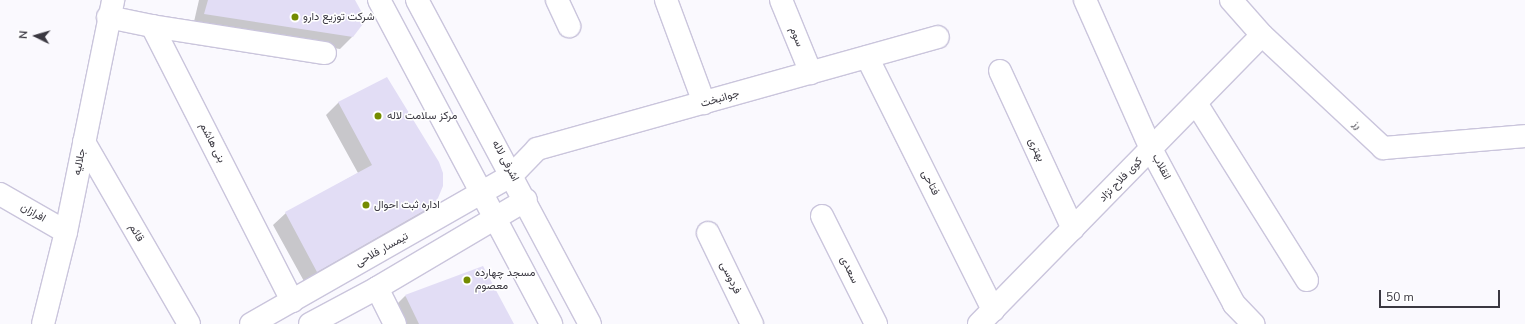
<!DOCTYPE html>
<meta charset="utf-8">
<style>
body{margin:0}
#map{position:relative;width:1525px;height:324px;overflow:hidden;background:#faf9fe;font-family:"Nunito Sans",Vazirmatn,sans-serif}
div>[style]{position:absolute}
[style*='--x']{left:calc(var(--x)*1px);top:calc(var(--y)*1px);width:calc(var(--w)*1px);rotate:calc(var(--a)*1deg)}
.shadow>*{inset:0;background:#0003}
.building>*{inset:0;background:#e2ddf5}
.roads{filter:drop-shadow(1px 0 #cac5dc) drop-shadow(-1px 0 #cac5dc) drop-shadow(0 1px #cac5dc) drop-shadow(0 -1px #cac5dc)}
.minor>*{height:22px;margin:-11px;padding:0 11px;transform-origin:11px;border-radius:11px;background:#fff}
.major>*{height:22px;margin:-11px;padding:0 11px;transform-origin:11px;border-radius:11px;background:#fff}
.dots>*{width:11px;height:11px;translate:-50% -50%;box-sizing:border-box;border:2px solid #fff;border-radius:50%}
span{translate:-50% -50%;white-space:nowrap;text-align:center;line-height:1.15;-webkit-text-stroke:3px #fff;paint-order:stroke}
.poi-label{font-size:11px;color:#3a3841}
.left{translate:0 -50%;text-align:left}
.street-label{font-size:11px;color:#3a3841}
.north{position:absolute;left:16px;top:16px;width:40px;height:40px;-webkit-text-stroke:3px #fff;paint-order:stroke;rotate:275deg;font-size:11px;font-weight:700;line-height:16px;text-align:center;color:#3a3841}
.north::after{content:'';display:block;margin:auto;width:14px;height:18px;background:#3a3841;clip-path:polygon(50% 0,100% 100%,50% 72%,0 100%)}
.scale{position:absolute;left:1379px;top:290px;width:121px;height:18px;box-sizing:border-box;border:2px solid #3a3841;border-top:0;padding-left:5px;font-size:12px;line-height:14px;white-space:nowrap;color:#3a3841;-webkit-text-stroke:3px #fff;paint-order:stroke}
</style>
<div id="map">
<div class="shadow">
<i style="clip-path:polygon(199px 0,354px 0,353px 36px,340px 49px,193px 26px)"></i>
<i style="clip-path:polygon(339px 102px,431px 206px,419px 218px,305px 283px,273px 225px,286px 213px,358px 173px,326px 115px)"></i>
<i style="clip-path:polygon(405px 296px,513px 324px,401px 324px,393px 308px)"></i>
</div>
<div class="building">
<i style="clip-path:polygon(208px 0,355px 0,366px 20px,353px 37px,204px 14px)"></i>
<i style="clip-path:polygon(387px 77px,439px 162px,443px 173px,443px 186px,438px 198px,432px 206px,317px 272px,285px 212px,372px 165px,338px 102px)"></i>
<i style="clip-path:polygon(483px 266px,514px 324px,419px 324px,405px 295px)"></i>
</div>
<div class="roads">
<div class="minor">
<i style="--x:557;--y:0;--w:29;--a:65"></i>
<i style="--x:666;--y:0;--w:110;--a:69.7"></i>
<i style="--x:781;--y:0;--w:79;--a:67.7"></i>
<i style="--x:1085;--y:0;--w:163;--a:66.1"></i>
<i style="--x:1151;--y:149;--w:176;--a:61.8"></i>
<i style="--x:1234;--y:304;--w:28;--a:46"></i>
<i style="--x:1231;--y:0;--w:47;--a:48.5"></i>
<i style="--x:1262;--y:35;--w:166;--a:43"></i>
<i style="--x:1383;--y:148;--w:143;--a:-4.8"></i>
<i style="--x:108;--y:17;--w:45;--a:11.6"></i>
<i style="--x:152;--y:26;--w:309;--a:63"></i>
<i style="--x:152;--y:26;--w:175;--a:8.9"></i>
<i style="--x:867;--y:57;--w:283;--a:63.5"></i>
<i style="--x:1000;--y:71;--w:174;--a:65.2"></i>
<i style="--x:1196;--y:103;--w:209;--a:57.9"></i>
<i style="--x:84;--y:142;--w:210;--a:60"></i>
<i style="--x:512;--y:175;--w:36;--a:-46"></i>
<i style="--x:537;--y:149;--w:416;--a:-15.6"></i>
<i style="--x:0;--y:194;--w:76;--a:29.9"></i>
<i style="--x:822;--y:216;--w:121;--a:63.4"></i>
<i style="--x:708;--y:233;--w:101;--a:64.2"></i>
<i style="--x:377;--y:288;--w:40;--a:63.4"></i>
<i style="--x:979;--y:324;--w:404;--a:-45.6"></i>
</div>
<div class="major">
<i style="--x:379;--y:0;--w:367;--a:62"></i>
<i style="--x:417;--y:0;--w:367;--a:61.9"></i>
<i style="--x:43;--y:324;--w:95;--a:-76"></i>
<i style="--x:66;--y:232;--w:237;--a:-78.5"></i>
<i style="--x:251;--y:324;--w:301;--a:-29.7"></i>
<i style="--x:310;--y:324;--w:76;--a:-28.2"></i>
<i style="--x:377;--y:288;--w:173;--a:-30.6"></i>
</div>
</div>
<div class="dots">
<i style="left:295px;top:17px;background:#748c00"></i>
<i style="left:378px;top:116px;background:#748c00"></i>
<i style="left:366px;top:205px;background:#748c00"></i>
<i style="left:467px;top:280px;background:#748c00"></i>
</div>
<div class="poi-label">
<span class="left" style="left:303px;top:17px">شرکت توزیع دارو</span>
<span class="left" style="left:387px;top:116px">مرکز سلامت لاله</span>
<span class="left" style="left:374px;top:205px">اداره ثبت احوال</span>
<span class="left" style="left:475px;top:280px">مسجد چهارده<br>معصوم</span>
</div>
<div class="street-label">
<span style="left:796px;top:37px;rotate:68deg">سوم</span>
<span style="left:720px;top:99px;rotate:-16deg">جوانبخت</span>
<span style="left:1357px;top:125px;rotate:43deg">رز</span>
<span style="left:212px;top:143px;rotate:63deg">بنی هاشم</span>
<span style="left:1036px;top:150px;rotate:65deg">بهتری</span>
<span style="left:505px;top:161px;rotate:62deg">اشرفی لاله</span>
<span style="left:80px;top:162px;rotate:-79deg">جلالیه</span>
<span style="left:1161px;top:167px;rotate:62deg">انقلاب</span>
<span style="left:1121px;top:180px;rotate:-46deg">کوی فلاح نژاد</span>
<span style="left:930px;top:183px;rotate:63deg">فتاحی</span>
<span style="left:33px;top:213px;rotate:30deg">افرازان</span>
<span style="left:136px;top:233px;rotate:60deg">قائم</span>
<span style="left:382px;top:250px;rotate:-29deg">تیمسار فلاحی</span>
<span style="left:849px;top:270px;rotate:64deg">سعدی</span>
<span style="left:730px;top:278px;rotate:64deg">فردوسی</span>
</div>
<div class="north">N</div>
<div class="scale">50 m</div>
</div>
